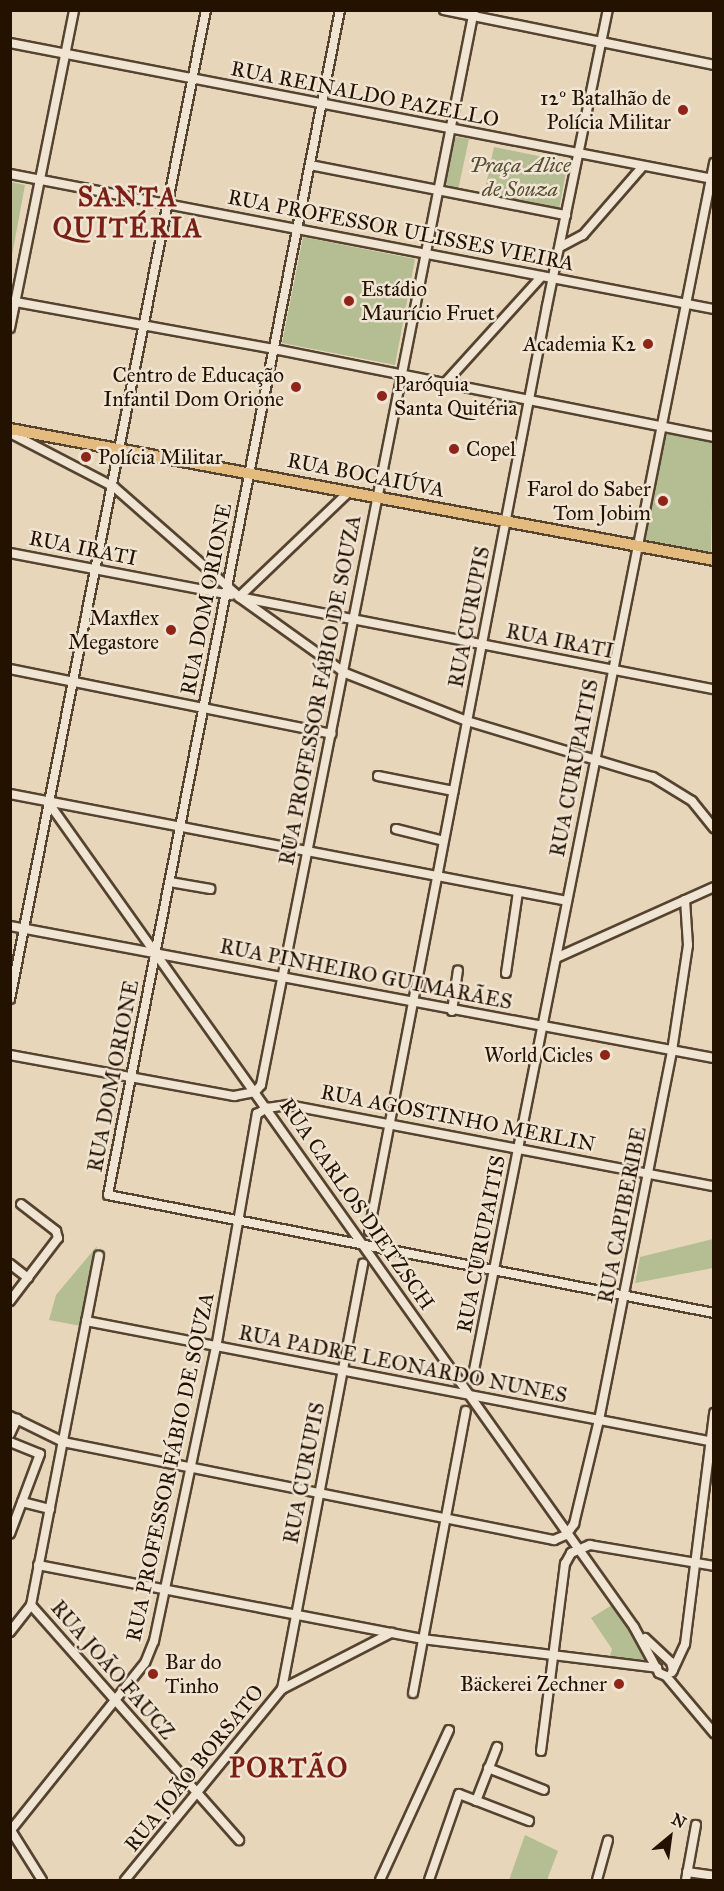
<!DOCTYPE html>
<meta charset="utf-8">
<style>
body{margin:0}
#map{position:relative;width:724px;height:1891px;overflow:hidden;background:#e8d6bb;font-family:"IM FELL Great Primer",serif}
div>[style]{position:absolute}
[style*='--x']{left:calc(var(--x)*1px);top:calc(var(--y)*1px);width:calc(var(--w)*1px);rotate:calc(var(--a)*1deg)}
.green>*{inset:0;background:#b4be92}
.roads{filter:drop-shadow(2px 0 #55432f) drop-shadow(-2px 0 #55432f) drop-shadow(0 2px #55432f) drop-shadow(0 -2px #55432f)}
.minor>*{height:8px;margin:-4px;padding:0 4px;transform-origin:4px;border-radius:4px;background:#f0e4d3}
.major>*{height:10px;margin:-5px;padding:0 5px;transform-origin:5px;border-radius:5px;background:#e4bb7e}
.dots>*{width:16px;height:16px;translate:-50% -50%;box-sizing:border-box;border:3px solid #f0e4d3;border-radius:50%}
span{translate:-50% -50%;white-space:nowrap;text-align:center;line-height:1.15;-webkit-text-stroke:5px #f0e4d3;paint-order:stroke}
.street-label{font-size:21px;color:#241200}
.poi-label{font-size:21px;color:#241200}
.right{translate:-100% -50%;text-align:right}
.left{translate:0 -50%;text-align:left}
.park-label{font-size:21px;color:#564e33;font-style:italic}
.district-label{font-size:27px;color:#7a1f14;font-weight:700;letter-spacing:1.5px}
.frame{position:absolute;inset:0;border:12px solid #241200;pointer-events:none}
.north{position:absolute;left:640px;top:1807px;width:60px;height:60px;-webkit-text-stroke:4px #f0e4d3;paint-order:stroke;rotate:29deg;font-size:16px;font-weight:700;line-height:24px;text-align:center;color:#241200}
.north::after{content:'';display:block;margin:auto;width:21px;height:27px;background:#241200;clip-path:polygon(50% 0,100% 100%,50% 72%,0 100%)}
</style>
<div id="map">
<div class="green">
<i style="clip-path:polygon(457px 137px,469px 139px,458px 190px,444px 183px,453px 139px)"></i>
<i style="clip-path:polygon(494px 147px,568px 162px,559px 209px,484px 194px)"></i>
<i style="clip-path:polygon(11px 182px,25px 185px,11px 261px,10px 182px)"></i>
<i style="clip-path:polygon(303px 237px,415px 259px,395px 365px,282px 343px)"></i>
<i style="clip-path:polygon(663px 431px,713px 441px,711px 553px,642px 539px)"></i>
<i style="clip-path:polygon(713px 1239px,713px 1268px,635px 1283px,640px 1257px)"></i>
<i style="clip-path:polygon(97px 1246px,81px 1326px,49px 1320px,56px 1295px)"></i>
<i style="clip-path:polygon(612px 1605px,655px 1665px,609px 1659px,612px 1649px,591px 1618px)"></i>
<i style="clip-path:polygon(525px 1835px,558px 1851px,547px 1880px,509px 1880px)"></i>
</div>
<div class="roads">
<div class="minor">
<i style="--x:340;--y:10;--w:1207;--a:101.08"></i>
<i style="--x:108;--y:1195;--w:617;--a:11.02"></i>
<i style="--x:444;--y:10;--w:276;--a:11.5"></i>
<i style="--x:10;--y:43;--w:716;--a:10.95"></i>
<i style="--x:310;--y:165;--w:261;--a:11.1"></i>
<i style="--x:10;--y:174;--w:717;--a:10.86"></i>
<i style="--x:560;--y:247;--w:26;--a:-28"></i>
<i style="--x:583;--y:235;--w:91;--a:-49"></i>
<i style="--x:10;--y:301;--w:268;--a:10.3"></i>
<i style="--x:274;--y:349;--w:449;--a:11.3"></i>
<i style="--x:10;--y:328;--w:324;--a:-78.6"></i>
<i style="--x:445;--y:383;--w:144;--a:-47.8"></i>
<i style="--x:10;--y:433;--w:117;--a:27.4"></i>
<i style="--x:114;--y:487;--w:167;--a:41.3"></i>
<i style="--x:239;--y:597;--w:130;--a:35.6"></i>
<i style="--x:345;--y:673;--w:131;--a:21.5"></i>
<i style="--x:467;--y:721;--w:194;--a:16.8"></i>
<i style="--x:653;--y:777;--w:46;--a:31.6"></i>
<i style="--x:692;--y:801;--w:35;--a:51"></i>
<i style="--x:10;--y:553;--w:225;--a:10.8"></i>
<i style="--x:239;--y:597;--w:152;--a:-43.7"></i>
<i style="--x:244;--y:598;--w:479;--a:11"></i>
<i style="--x:10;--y:669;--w:328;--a:11.4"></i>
<i style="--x:378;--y:776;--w:77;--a:11.2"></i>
<i style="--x:10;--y:794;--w:567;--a:10.87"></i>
<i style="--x:48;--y:802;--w:1012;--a:54.61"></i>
<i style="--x:634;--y:1627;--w:52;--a:61.5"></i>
<i style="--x:659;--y:1673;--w:8;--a:23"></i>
<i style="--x:666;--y:1676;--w:75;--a:49.9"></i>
<i style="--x:396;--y:829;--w:49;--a:14"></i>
<i style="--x:170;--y:882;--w:41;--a:9.9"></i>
<i style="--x:10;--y:926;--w:716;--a:10.62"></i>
<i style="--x:556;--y:958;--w:173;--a:-24.2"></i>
<i style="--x:506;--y:973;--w:82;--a:-81.6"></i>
<i style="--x:10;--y:999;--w:1008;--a:-78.79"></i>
<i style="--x:452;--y:1011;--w:41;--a:-81.7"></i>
<i style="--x:10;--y:1055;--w:228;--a:10.4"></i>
<i style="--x:234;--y:1096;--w:21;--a:-11"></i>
<i style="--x:255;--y:1092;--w:9;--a:-49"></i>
<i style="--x:261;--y:1085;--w:1096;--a:-78.79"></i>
<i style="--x:369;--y:1231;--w:942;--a:-79.11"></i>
<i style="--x:547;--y:306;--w:302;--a:-78.4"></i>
<i style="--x:10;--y:1264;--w:23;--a:38"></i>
<i style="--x:10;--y:1301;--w:79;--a:-52.7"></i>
<i style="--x:58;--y:1238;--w:7;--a:-106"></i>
<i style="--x:56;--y:1231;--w:44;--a:-142.4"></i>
<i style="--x:86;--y:1321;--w:640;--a:10.91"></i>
<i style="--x:472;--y:1380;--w:1241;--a:-78.75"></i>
<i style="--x:10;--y:1416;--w:59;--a:26.1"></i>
<i style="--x:63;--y:1442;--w:501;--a:11.29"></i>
<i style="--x:554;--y:1540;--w:13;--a:-23"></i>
<i style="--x:566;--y:1535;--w:14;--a:-54"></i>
<i style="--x:574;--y:1524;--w:107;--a:-76.5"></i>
<i style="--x:599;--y:1420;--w:376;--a:-78.8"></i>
<i style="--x:672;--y:1051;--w:107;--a:-81.4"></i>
<i style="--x:688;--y:945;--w:45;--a:-93.8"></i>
<i style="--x:10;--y:1434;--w:17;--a:-65"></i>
<i style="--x:10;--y:1442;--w:32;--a:22"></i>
<i style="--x:40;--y:1454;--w:85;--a:110.6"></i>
<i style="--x:22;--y:1502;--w:29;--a:14"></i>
<i style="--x:38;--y:1565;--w:391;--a:10.9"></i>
<i style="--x:422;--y:1639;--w:237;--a:7"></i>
<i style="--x:31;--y:1605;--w:314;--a:48.5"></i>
<i style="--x:10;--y:1632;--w:34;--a:-52"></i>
<i style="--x:31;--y:1605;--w:356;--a:-79"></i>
<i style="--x:645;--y:1638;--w:35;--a:43"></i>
<i style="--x:671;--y:1662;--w:8;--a:76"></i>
<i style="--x:672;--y:1672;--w:31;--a:-65"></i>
<i style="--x:685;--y:1644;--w:233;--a:-82.8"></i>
<i style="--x:282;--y:1689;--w:433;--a:-79.2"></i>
<i style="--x:413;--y:1693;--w:287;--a:-79.4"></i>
<i style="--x:541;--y:1751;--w:189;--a:-82.7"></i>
<i style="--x:565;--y:1564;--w:13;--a:-61"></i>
<i style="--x:571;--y:1553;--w:21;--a:-23"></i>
<i style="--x:590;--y:1545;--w:126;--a:9.6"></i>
<i style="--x:488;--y:1768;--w:60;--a:21.4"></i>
<i style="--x:476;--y:1801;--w:58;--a:-68.7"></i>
<i style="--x:10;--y:1829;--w:60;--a:57.9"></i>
<i style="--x:11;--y:1830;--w:214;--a:-51.3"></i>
<i style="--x:145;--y:1663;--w:24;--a:-68"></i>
<i style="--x:154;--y:1641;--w:299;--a:-78.1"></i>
<i style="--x:216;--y:1348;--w:238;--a:-80.1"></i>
<i style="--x:257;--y:1114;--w:12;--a:-31"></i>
<i style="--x:267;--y:1108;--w:21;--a:-8"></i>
<i style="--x:288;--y:1105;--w:434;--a:10.8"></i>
<i style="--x:687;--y:1872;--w:27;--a:8"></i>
<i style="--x:125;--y:1880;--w:247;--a:-50.6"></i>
<i style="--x:282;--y:1689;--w:123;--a:-27.2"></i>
<i style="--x:380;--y:1880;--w:165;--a:-65.3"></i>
<i style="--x:429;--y:1880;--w:91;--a:-70.8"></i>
<i style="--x:459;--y:1794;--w:75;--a:21.1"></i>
<i style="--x:597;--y:1880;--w:41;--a:-74.6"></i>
<i style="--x:686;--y:1880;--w:56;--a:-79.7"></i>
</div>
<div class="major">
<i style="--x:10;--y:429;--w:716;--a:10.54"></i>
</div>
</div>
<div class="dots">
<i style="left:683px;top:110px;background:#8f2418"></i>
<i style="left:349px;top:301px;background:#8f2418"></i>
<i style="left:648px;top:344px;background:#8f2418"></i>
<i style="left:296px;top:387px;background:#8f2418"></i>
<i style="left:382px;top:396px;background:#8f2418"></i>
<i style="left:454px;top:449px;background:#8f2418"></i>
<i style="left:86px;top:457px;background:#8f2418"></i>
<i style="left:663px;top:501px;background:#8f2418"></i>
<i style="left:171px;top:630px;background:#8f2418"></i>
<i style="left:605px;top:1055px;background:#8f2418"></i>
<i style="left:153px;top:1674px;background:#8f2418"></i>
<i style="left:619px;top:1684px;background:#8f2418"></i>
</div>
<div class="street-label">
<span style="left:365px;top:94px;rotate:11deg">RUA REINALDO PAZELLO</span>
<span style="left:401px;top:230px;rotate:11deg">RUA PROFESSOR ULISSES VIEIRA</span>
<span style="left:366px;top:475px;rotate:11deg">RUA BOCAIÚVA</span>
<span style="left:83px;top:548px;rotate:11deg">RUA IRATI</span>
<span style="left:206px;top:599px;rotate:-79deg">RUA DOM ORIONE</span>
<span style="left:469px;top:617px;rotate:-79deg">RUA CURUPIS</span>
<span style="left:560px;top:641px;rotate:11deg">RUA IRATI</span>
<span style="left:320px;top:690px;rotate:-79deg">RUA PROFESSOR FÁBIO DE SOUZA</span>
<span style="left:574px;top:768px;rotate:-79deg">RUA CURUPAITIS</span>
<span style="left:366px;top:974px;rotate:11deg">RUA PINHEIRO GUIMARÃES</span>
<span style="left:113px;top:1076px;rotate:-79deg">RUA DOM ORIONE</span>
<span style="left:458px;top:1118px;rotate:11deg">RUA AGOSTINHO MERLIN</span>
<span style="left:357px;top:1204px;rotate:55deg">RUA CARLOS DIETZSCH</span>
<span style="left:622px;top:1215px;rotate:-79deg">RUA CAPIBERIBE</span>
<span style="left:481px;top:1244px;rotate:-79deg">RUA CURUPAITIS</span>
<span style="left:403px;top:1364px;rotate:11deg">RUA PADRE LEONARDO NUNES</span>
<span style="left:170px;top:1467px;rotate:-78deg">RUA PROFESSOR FÁBIO DE SOUZA</span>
<span style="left:304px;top:1473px;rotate:-79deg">RUA CURUPIS</span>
<span style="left:113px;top:1670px;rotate:49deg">RUA JOÃO FAUCZ</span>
<span style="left:194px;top:1768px;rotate:-51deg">RUA JOÃO BORSATO</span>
</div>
<div class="poi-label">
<span class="right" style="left:671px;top:110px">12º Batalhão de<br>Polícia Militar</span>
<span class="left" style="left:361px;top:301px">Estádio<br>Maurício Fruet</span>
<span class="right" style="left:636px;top:344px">Academia K2</span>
<span class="right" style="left:284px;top:387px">Centro de Educação<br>Infantil Dom Orione</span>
<span class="left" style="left:394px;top:396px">Paróquia<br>Santa Quitéria</span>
<span class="left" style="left:466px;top:449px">Copel</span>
<span class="left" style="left:98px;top:457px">Polícia Militar</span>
<span class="right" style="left:651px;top:501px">Farol do Saber<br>Tom Jobim</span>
<span class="right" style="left:159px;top:630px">Maxflex<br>Megastore</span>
<span class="right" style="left:593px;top:1055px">World Cicles</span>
<span class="left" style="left:165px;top:1674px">Bar do<br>Tinho</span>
<span class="right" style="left:607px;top:1684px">Bäckerei Zechner</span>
</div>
<div class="park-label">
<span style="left:520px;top:177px">Praça Alice<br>de Souza</span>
</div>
<div class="district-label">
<span style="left:128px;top:212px">SANTA<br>QUITÉRIA</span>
<span style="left:289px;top:1768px">PORTÃO</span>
</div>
<div class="frame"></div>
<div class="north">N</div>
</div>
